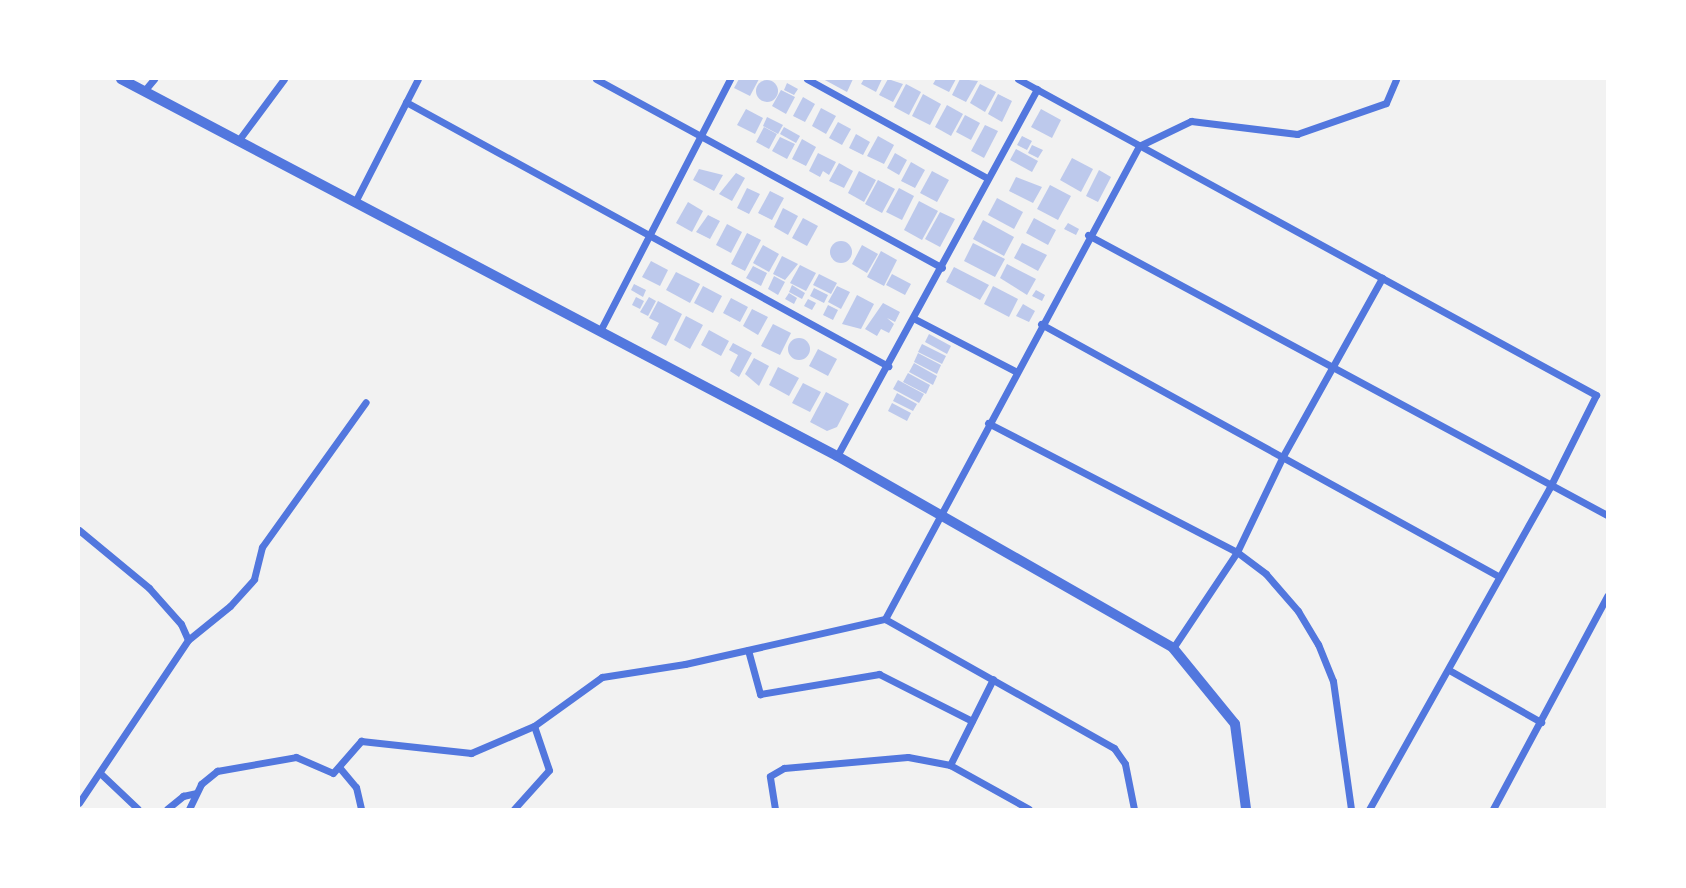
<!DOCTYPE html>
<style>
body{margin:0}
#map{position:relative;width:1686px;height:888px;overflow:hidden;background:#f2f2f2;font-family:"Titillium Web",sans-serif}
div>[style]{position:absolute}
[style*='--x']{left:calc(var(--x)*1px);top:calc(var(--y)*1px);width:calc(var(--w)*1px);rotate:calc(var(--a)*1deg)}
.building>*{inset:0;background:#bdc9ec}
.round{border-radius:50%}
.minor>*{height:7px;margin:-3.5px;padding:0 3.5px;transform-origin:3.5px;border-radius:3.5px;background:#5277de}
.tertiary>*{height:10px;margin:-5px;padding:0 5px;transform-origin:5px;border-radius:5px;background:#5277de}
span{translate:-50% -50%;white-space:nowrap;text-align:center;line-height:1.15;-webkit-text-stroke:5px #fff;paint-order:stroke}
.frame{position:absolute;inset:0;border:80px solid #fff;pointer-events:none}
</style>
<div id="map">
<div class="building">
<i style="clip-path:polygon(739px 79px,759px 79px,750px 96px,734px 88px)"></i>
<i style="clip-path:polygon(823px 79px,853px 79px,847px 92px)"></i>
<i style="clip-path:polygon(864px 79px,882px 79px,876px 92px,861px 84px)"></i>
<i style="clip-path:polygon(888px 79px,903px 84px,893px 102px,879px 95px)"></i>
<i style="clip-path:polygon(936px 79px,956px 79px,949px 92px,933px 84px)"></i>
<i style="clip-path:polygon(960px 79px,978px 81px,966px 102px,952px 95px)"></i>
<i class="round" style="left:756px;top:80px;width:22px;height:22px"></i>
<i style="clip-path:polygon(787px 83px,798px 89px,794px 95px,784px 90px)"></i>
<i style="clip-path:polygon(906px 84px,921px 92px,909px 115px,894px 107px)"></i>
<i style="clip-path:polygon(980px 84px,996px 92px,985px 112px,970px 103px)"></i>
<i style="clip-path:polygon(781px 90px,795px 97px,786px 114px,772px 106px)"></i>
<i style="clip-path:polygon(923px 94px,941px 104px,930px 125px,912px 116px)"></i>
<i style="clip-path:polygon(998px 94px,1012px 101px,1002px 122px,988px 114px)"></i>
<i style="clip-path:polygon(803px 97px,815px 104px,805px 122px,793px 116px)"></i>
<i style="clip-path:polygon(947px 105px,963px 114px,951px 136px,935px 127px)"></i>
<i style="clip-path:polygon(821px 108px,836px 116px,826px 134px,812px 126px)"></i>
<i style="clip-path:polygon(746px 109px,763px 118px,755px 134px,737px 125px)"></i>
<i style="clip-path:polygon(1041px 109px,1061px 120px,1052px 138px,1031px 127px)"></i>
<i style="clip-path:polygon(965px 115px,980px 123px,971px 140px,956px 132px)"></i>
<i style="clip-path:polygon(767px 117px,783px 125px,778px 134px,763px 126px)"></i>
<i style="clip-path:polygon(838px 122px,851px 129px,842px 145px,829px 138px)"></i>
<i style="clip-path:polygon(985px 125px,998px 131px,984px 158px,971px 151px)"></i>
<i style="clip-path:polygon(764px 127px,777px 134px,769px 149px,756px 142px)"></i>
<i style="clip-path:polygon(784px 127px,800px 136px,796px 143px,780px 134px)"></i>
<i style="clip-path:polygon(856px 134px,870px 142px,863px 155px,849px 148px)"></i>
<i style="clip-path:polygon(878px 136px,894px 145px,884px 164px,867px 156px)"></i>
<i style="clip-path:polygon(1022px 136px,1032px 141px,1027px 150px,1017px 145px)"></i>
<i style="clip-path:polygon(780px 137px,795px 144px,787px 159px,772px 151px)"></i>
<i style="clip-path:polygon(802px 139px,816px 147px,806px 166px,792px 159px)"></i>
<i style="clip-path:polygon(1032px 145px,1043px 150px,1038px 158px,1028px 153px)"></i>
<i style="clip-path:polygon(1016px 149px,1038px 161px,1032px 172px,1010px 160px)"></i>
<i style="clip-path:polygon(818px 153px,836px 162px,829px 175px,823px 171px,820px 177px,809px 171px)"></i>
<i style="clip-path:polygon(895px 153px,907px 160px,899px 175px,887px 168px)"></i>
<i style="clip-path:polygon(1072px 158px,1093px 169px,1081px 192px,1060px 180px)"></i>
<i style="clip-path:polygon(911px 162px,925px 170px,915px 188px,901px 181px)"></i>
<i style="clip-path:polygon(839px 163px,853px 171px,844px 188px,829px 181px)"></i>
<i style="clip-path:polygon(699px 169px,723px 175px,714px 191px,693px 180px)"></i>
<i style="clip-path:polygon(1099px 170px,1111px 177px,1098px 202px,1086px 196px)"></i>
<i style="clip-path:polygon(859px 171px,876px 180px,864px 202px,848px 193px)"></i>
<i style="clip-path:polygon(932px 171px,949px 180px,937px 202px,920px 193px)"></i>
<i style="clip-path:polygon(736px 173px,745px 178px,732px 201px,719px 194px)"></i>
<i style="clip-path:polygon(1016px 177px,1042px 187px,1033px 203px,1009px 191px)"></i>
<i style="clip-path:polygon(878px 180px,895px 189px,882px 213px,865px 204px)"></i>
<i style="clip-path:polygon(1050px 185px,1071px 196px,1058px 220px,1037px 209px)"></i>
<i style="clip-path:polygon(747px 188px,760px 194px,749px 214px,737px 208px)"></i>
<i style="clip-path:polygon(899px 188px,914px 196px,902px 220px,886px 212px)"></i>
<i style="clip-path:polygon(770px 191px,784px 198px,772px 220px,758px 213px)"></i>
<i style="clip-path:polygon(997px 198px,1023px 212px,1014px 229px,988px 215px)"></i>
<i style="clip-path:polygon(919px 201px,938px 211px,922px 240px,904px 230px)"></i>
<i style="clip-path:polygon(688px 202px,703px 211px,692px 232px,676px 223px)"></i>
<i style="clip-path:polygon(783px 208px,798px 216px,788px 235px,774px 227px)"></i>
<i style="clip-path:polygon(940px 212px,955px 219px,940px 247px,925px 239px)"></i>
<i style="clip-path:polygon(708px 215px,720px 221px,710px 239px,696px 232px)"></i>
<i style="clip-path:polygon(803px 218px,818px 226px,807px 246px,792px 238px)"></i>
<i style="clip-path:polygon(1034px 218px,1056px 230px,1048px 245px,1026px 233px)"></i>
<i style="clip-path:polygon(983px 220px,1014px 237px,1004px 256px,973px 239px)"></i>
<i style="clip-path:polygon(1068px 223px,1079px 229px,1076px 235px,1064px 229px)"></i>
<i style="clip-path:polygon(727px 224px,742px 232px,731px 253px,716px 245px)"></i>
<i style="clip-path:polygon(747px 233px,761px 240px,745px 271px,731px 264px)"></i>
<i class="round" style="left:830px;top:241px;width:22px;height:22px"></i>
<i style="clip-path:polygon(973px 243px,1005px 259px,995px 277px,964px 261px)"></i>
<i style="clip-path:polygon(1022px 243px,1047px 255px,1038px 271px,1014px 258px)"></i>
<i style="clip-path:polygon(763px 245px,779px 254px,769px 272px,753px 263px)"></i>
<i style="clip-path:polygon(862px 245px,878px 254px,867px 273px,852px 264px)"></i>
<i style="clip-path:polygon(881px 251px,897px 260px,884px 286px,867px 277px)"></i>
<i style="clip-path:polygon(782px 256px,798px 264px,785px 280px,773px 274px)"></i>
<i style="clip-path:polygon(651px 261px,668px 270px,660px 286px,642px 277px)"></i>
<i style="clip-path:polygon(1007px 264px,1036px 279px,1027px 295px,1000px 278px)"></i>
<i style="clip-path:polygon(800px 265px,816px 273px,806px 291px,790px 283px)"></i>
<i style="clip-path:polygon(753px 266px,767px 273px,761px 286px,746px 278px)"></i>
<i style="clip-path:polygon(954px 267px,989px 285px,980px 300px,946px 282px)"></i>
<i style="clip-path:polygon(676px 272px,700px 284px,690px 303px,666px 290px)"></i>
<i style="clip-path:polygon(819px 274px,837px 283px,831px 294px,813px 285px)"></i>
<i style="clip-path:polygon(892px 274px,911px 284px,905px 295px,886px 285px)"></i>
<i style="clip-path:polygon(774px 276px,785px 282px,778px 295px,768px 289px)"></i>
<i style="clip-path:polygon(634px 284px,646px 290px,643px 297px,631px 290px)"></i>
<i style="clip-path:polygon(792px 285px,805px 293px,802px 299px,789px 292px)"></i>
<i style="clip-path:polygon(703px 286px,722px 296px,713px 313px,694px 303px)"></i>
<i style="clip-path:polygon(837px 286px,850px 292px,841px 309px,828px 302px)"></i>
<i style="clip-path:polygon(993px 286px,1018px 299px,1009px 317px,984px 304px)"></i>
<i style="clip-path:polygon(814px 288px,828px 295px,824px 303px,810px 296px)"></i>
<i style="clip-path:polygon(1036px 290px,1045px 295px,1042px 301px,1032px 296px)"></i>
<i style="clip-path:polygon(789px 293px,797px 298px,794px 304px,785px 299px)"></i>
<i style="clip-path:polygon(857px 295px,874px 304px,861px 329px,842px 324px)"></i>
<i style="clip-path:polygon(636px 297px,644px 301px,640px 309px,632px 305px)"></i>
<i style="clip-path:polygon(649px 297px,656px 301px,648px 316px,640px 312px)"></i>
<i style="clip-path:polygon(731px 298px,748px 307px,740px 322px,723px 313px)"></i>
<i style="clip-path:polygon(808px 299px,816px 303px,812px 310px,804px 306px)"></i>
<i style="clip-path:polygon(658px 301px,682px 314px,666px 346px,651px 338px,659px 323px,649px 318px)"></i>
<i style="clip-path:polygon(883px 303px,900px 312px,895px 322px,887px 318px,894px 324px,889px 333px,881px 329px,877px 336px,865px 329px)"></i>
<i style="clip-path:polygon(1023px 304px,1035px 311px,1029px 322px,1016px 316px)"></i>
<i style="clip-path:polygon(828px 305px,838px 310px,833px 320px,823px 315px)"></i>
<i style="clip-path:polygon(752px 309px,768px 317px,758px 335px,743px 326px)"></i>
<i style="clip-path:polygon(686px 316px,703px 325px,690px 349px,674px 340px)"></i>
<i style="clip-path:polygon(773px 324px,791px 333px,780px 355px,761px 346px)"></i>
<i style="clip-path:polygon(709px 330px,729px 341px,721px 356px,701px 345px)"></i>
<i style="clip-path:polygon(929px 334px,951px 346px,947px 354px,925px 342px)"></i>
<i class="round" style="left:788px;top:338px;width:22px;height:22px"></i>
<i style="clip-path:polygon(733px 343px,752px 353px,739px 377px,730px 371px,738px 355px,729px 350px)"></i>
<i style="clip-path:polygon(922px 344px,946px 356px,942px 364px,918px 352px)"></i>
<i style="clip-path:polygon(818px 349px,837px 359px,828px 376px,809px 366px)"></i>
<i style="clip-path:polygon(918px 353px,941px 365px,937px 374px,914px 362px)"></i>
<i style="clip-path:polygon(754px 358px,769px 366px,759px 386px,745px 374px)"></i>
<i style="clip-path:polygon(914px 363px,937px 376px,933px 385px,909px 372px)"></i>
<i style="clip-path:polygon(778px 367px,799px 378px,789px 396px,769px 385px)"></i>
<i style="clip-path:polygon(908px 373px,930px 385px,926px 394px,903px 382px)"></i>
<i style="clip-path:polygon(898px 380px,924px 394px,919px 403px,893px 389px)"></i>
<i style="clip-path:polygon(803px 383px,821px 392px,810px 412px,792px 403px)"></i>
<i style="clip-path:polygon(826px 392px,849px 404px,837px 427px,827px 431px,810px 422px)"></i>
<i style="clip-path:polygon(897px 393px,917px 404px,913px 411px,893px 401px)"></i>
<i style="clip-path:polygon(892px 403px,911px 413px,907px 421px,888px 411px)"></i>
</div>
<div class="minor">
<i style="--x:596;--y:79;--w:394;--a:28.6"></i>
<i style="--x:807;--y:79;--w:205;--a:28.8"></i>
<i style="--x:1018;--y:79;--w:659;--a:28.67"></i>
<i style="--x:1596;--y:395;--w:103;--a:116.6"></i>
<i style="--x:1550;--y:487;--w:369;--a:119.3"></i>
<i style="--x:144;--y:91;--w:16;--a:-50"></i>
<i style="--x:406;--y:102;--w:550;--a:28.71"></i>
<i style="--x:238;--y:141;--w:77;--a:-53.4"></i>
<i style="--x:355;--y:202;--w:138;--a:-62.9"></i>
<i style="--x:1088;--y:235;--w:590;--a:28.35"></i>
<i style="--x:915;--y:319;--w:113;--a:27.5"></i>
<i style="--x:1041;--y:324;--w:522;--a:28.87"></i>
<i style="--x:600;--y:331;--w:284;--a:-62.7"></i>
<i style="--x:988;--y:423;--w:280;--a:27.4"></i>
<i style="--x:1237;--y:552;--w:36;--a:37"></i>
<i style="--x:1266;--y:574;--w:49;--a:49.1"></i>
<i style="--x:1298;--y:611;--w:39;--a:59"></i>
<i style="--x:1318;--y:644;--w:40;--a:68"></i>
<i style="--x:1333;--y:681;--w:129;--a:82"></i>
<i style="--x:837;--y:456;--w:418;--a:-61.4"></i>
<i style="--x:79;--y:530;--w:91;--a:39.6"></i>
<i style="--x:149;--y:588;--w:48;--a:48.4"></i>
<i style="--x:181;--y:624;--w:17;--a:66"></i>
<i style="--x:188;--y:640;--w:196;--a:123.8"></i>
<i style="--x:885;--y:619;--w:537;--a:-61.76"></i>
<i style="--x:1139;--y:146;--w:58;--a:-25.7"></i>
<i style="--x:1191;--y:121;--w:107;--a:7"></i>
<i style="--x:1297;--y:134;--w:94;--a:-19.2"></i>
<i style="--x:1386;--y:103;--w:26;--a:-67"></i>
<i style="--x:188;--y:640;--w:54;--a:-39"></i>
<i style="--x:230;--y:606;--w:36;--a:-48"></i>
<i style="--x:254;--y:579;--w:33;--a:-76"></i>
<i style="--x:262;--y:547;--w:178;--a:-54.4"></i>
<i style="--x:1173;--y:648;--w:115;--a:-56.3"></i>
<i style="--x:1237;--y:552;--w:106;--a:-64.4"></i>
<i style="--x:1283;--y:456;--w:204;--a:-60.9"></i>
<i style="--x:748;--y:650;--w:46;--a:74.7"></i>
<i style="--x:760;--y:694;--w:121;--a:-9.5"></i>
<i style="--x:879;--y:674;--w:104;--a:26.8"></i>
<i style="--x:1449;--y:670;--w:106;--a:29.5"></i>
<i style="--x:950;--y:765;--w:96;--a:-63.4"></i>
<i style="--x:339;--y:767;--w:26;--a:50"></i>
<i style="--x:356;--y:787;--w:23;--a:77"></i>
<i style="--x:100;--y:773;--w:52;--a:43.5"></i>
<i style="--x:167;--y:809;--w:21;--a:-39"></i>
<i style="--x:183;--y:796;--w:13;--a:-13"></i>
<i style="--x:189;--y:809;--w:28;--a:-64"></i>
<i style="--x:201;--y:784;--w:21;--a:-39"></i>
<i style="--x:217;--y:771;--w:80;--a:-10"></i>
<i style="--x:296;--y:757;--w:40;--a:23.4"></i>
<i style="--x:333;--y:773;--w:43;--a:-48.8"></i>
<i style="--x:361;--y:741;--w:111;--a:6.2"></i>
<i style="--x:471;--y:753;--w:69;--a:-23.2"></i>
<i style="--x:534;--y:726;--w:84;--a:-35.8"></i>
<i style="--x:602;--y:677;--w:84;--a:-8.9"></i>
<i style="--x:685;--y:664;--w:205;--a:-12.7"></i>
<i style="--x:885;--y:619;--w:263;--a:29.4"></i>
<i style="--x:1114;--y:748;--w:19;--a:55"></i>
<i style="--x:1125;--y:764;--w:46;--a:78.7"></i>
<i style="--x:514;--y:809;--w:52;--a:-48.1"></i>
<i style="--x:549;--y:770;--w:46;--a:-108.8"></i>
<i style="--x:775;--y:809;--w:33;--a:-99"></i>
<i style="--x:770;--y:776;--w:16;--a:-30"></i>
<i style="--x:784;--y:768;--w:124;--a:-5.1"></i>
<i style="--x:908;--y:757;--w:43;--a:10.8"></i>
<i style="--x:950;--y:765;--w:90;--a:29.1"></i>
<i style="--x:1493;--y:809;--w:242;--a:-61.8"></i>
</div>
<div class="tertiary">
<i style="--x:121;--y:79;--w:809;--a:27.77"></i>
<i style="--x:837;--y:456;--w:387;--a:29.7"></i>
<i style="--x:1173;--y:648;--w:98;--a:50.8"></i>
<i style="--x:1235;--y:724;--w:86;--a:82.6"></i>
</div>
<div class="frame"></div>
</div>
